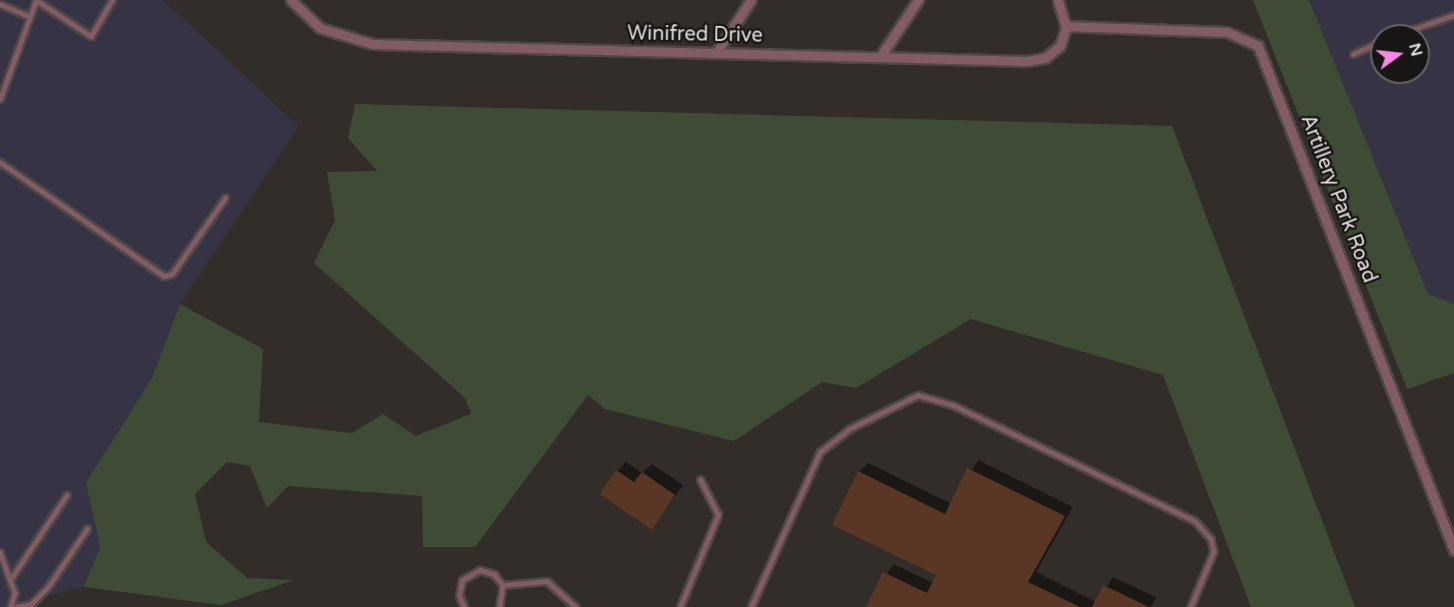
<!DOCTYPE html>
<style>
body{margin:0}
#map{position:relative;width:1454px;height:607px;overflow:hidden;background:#322d29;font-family:"Varela Round",sans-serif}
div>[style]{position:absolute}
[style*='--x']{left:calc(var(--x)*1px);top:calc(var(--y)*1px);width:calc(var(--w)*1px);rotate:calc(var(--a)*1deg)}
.industrial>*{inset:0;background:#363344}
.green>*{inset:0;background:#3e4c36}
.shadow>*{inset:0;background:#0007}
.building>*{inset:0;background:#5a3725}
.roads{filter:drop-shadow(2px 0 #4e4946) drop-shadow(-2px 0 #4e4946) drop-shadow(0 2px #4e4946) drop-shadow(0 -2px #4e4946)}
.lane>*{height:4.5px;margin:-2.25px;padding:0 2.25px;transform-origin:2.25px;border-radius:2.25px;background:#835b64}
.street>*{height:9px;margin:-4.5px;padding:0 4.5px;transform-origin:4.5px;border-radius:4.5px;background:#835b64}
span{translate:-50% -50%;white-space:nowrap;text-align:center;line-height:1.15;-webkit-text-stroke:5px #181614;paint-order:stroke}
.street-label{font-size:20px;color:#e1dedc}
.north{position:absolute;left:1370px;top:24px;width:60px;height:60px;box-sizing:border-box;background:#181614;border:2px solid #686664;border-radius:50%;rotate:75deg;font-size:16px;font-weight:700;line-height:24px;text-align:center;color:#e1dedc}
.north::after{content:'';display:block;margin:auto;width:21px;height:27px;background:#fc86e4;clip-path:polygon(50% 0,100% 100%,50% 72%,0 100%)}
</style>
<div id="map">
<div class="industrial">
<i style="clip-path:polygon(0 0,163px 0,299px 126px,180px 304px,152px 378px,86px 483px,100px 547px,84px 587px,5px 607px,0 607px)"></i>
<i style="clip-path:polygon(evenodd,1309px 0,1454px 0,1454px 304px,1428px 294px,1309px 0,1382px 36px,1418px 36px,1418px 72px,1382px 72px,1382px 36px)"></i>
</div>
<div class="green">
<i style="clip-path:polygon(1253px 0,1309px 0,1428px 294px,1454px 304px,1454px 373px,1407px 389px)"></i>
<i style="clip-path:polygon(355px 104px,1172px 126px,1355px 607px,1251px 607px,1163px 375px,971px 319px,856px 388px,822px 382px,734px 441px,605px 409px,588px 395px,475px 547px,423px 547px,422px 496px,288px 486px,267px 508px,250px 466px,227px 462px,195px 494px,206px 542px,247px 578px,294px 580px,221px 605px,84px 587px,100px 547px,86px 483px,152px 378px,180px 304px,263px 349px,259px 422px,352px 433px,383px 414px,416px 436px,471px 414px,465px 398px,314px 263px,335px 220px,327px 172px,377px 171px,348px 138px)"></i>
</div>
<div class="shadow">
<i style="clip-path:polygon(978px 460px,1073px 507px,1036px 572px,1096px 602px,1113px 577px,1156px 597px,1151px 607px,868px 607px,893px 564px,933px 583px,938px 574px,859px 472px,868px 463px,952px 504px)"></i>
<i style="clip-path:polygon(626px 462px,642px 473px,652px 464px,683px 485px,652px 528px,617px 471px)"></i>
</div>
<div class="building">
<i style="clip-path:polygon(967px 468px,1065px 516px,1028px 582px,1080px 607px,866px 607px,883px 572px,927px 593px,936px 575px,832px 525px,858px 471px,945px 514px)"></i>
<i style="clip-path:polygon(616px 470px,634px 482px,642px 472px,675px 495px,652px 530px,600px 494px)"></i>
<i style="clip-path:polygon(1103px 585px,1149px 607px,1092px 607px)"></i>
</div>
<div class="roads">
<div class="lane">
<i style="--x:36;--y:0;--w:66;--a:33.2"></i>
<i style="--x:91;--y:36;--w:42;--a:-59.7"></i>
<i style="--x:0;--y:4;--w:33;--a:23"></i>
<i style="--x:1394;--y:36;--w:64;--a:-19.3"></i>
<i style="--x:1353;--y:54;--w:32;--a:-24"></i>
<i style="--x:0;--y:99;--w:105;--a:-70"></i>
<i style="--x:0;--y:162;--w:200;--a:34.8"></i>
<i style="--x:164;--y:276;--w:8;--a:-14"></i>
<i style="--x:172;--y:274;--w:93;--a:-55.1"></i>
<i style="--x:0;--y:552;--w:44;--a:69.9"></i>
<i style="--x:15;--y:593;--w:15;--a:106"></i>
<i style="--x:10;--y:580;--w:102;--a:-56.2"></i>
<i style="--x:503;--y:585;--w:44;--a:-5.2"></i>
<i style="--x:547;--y:581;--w:39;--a:42"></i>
<i style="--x:16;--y:607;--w:15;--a:-11"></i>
<i style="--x:31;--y:604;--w:24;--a:-45"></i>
<i style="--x:48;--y:587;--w:70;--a:-56.1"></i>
<i style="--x:464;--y:607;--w:12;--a:-114"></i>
<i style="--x:459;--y:596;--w:16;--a:-79"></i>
<i style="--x:462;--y:580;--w:21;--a:-29"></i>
<i style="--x:480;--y:570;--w:15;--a:16"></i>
<i style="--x:494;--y:574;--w:14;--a:51"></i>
<i style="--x:503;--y:585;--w:22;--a:98"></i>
<i style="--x:680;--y:607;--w:100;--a:-67.6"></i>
<i style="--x:718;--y:515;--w:39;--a:-117"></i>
<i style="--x:751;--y:607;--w:170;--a:-66"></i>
<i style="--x:820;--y:452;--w:37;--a:-38"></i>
<i style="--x:849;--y:429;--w:77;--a:-26.2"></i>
<i style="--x:918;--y:395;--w:36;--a:16"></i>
<i style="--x:953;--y:405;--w:268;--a:25.6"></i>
<i style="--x:1195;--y:521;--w:24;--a:48"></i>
<i style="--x:1211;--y:539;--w:13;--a:77"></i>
<i style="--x:1214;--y:552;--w:60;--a:112.7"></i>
</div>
<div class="street">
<i style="--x:291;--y:0;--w:40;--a:44"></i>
<i style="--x:320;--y:28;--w:55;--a:16.8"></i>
<i style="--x:373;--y:44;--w:653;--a:1.49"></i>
<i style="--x:1026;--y:61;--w:19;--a:-9"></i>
<i style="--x:1045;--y:58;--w:19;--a:-39"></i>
<i style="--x:1060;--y:46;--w:20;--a:-72"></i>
<i style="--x:1066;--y:27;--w:28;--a:-107"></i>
<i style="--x:1065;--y:26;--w:162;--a:2.1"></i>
<i style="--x:1227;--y:32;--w:34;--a:24"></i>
<i style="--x:1258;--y:46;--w:541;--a:68.75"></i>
<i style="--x:716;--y:53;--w:64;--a:-56.6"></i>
<i style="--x:880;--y:57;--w:69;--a:-56.3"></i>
</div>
</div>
<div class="street-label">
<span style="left:695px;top:35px;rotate:1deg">Winifred Drive</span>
<span style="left:1338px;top:199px;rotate:69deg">Artillery Park Road</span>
</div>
<div class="north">N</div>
</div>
